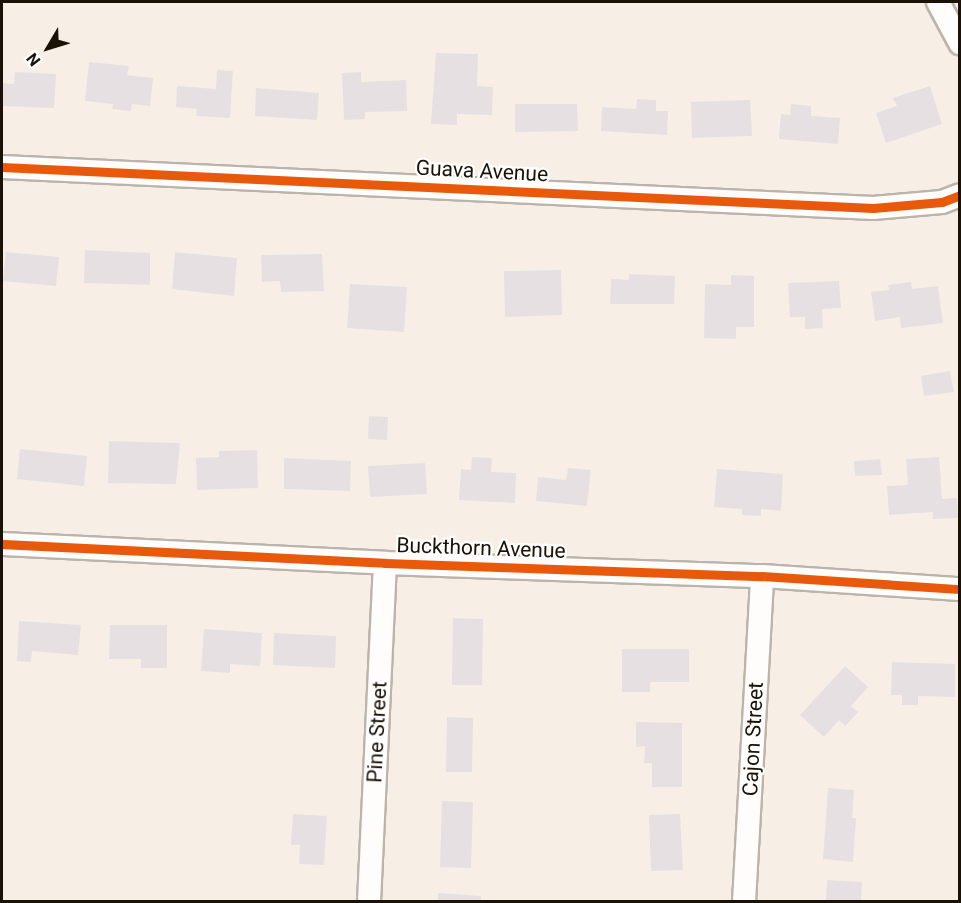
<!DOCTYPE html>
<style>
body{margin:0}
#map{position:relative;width:961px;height:903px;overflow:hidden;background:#f7efe6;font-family:Roboto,sans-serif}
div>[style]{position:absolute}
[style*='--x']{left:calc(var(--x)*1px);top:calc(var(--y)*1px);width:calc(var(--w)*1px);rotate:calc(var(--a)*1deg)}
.building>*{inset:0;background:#e6e0e3}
.roads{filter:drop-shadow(2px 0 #bcb4ab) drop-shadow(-2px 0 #bcb4ab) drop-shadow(0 2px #bcb4ab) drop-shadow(0 -2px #bcb4ab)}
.minor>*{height:22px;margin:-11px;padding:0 11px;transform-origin:11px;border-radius:11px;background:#fefdfb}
.cycleway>*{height:9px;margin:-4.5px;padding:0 4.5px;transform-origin:4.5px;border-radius:4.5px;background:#e8590c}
span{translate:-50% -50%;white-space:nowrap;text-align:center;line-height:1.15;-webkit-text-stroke:4.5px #fff;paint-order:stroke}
.street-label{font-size:21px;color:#1a1207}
.frame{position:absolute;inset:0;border:3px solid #1a1207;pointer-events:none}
.north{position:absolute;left:18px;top:18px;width:60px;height:60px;-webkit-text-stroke:4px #fff;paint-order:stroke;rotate:232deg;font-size:16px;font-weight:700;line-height:24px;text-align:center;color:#1a1207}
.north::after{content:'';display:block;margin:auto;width:21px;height:27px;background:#1a1207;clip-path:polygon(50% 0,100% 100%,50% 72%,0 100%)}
</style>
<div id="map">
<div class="building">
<i style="clip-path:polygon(436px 53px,478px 54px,477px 86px,493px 87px,492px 115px,457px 114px,457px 125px,431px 124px)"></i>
<i style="clip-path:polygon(89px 62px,129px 66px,127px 75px,153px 78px,150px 106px,132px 104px,131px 111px,112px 109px,113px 104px,85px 101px)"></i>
<i style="clip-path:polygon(217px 70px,233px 71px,230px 118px,196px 116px,197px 109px,176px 107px,177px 86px,216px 89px)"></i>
<i style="clip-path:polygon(15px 72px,56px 74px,54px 108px,2px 106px,2px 83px,14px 84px)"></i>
<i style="clip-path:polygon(361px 72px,361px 82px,406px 80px,407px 111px,365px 112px,365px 119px,344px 120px,342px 73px)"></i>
<i style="clip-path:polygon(930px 86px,942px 124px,886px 143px,876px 113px,897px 106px,893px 98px)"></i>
<i style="clip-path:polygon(256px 88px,319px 93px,317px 120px,255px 116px)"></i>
<i style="clip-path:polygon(637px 99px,656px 100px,656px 111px,668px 111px,667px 135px,601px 131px,602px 107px,636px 109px)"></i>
<i style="clip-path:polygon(750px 100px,752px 136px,692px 138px,691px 102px)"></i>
<i style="clip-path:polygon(515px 104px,577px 104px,578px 131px,515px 132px)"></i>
<i style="clip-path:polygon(791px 104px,811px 106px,811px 116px,840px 118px,838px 144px,779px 139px,781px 114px,790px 115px)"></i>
<i style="clip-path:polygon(85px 250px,150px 253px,150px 285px,84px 283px)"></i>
<i style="clip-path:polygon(6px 252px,59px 257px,56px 286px,3px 281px)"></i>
<i style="clip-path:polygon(175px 252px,237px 258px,234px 296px,172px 289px)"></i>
<i style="clip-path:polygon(322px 254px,324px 291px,281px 292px,280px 281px,262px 282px,261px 255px)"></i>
<i style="clip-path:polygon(561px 270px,562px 315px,505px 317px,504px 271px)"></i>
<i style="clip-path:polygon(629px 274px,675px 276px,674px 304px,610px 304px,611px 279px,629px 280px)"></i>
<i style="clip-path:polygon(731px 275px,754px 276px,754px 327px,736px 327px,736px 339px,704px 338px,705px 284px,731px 285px)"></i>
<i style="clip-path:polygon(839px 281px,841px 308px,822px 309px,823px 328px,805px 329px,805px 317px,790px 317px,788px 283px)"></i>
<i style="clip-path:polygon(911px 282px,912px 289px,938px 286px,943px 323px,901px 328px,900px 317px,875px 321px,871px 292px,889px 290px,888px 285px)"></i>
<i style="clip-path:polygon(350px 284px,407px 287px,404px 332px,347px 328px)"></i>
<i style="clip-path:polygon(950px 371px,954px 392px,924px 396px,921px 376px)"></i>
<i style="clip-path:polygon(369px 416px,388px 417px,387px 440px,368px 439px)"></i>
<i style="clip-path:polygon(109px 441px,180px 443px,176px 484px,108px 483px)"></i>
<i style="clip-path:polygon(20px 449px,87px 456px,84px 486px,17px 479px)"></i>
<i style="clip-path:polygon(257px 450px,258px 488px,197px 490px,196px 458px,219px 457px,219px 451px)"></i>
<i style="clip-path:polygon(472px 457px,492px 458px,491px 472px,516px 473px,515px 503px,459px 500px,461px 469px,471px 470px)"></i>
<i style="clip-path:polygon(939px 457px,942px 499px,957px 498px,958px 518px,933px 519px,933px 512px,889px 515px,887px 486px,908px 485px,906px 459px)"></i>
<i style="clip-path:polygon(284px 458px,351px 461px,350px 491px,284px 489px)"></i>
<i style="clip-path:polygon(880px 459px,882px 475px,855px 476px,854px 461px)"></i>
<i style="clip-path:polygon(425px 463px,427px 494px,370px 497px,368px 466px)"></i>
<i style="clip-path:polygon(568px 468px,591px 470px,587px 506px,536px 501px,538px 477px,566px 480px)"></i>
<i style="clip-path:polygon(717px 469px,783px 474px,781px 511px,761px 509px,761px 516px,742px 515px,742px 509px,714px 507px)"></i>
<i style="clip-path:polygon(453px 618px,483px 619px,482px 685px,452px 685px)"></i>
<i style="clip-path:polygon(19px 621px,81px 625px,78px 655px,32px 651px,31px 662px,17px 661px)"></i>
<i style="clip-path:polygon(110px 625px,167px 625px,167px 668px,141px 668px,141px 659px,109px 659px)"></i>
<i style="clip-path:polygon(204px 629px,262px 633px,260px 666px,230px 664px,230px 673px,201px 671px)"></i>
<i style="clip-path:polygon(274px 633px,336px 636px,335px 668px,273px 665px)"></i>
<i style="clip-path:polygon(622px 649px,689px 649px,689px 682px,650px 682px,650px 692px,622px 692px)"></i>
<i style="clip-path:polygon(892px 662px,955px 664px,955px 697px,918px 696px,918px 705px,902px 705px,902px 695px,891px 695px)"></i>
<i style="clip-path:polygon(845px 666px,868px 687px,851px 706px,858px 712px,845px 726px,839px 720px,824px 737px,800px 715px)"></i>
<i style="clip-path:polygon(447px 717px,473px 718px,472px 772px,446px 772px)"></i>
<i style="clip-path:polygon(636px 722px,682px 723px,682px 787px,652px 787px,652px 763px,644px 763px,645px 746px,636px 747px)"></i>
<i style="clip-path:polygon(828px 788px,854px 790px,852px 818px,856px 818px,853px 862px,823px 859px)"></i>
<i style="clip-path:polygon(442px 801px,473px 802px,471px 868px,440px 867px)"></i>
<i style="clip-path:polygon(293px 814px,327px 816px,324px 865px,299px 864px,300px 845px,291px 845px)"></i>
<i style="clip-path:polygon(680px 814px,683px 870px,651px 871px,649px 815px)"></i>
<i style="clip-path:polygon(827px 880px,862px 882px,861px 902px,826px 902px)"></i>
<i style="clip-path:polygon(438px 893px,481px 896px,481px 902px,438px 902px)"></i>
</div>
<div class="roads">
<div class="minor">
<i style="--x:938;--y:2;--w:47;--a:61.8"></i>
<i style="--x:2;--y:167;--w:872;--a:2.7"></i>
<i style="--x:873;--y:208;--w:69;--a:-5"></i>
<i style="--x:942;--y:202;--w:19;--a:-21"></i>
<i style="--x:2;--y:544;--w:383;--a:2.8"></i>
<i style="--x:385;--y:563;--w:377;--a:2"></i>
<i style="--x:762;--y:576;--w:198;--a:3.8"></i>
<i style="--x:369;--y:902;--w:339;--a:-87.3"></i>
<i style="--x:744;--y:902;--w:326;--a:-86.8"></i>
</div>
</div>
<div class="cycleway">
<i style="--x:2;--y:167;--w:872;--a:2.7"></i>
<i style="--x:873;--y:208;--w:69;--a:-5"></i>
<i style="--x:942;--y:202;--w:19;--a:-21"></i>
<i style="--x:2;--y:544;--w:383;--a:2.8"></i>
<i style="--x:385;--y:563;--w:377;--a:2"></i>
<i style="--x:762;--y:576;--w:198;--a:3.8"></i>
</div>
<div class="street-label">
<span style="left:482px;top:171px;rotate:3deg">Guava Avenue</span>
<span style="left:481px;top:548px;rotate:2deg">Buckthorn Avenue</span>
<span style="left:377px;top:732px;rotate:-87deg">Pine Street</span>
<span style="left:753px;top:739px;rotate:-87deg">Cajon Street</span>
</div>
<div class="frame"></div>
<div class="north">N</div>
</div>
